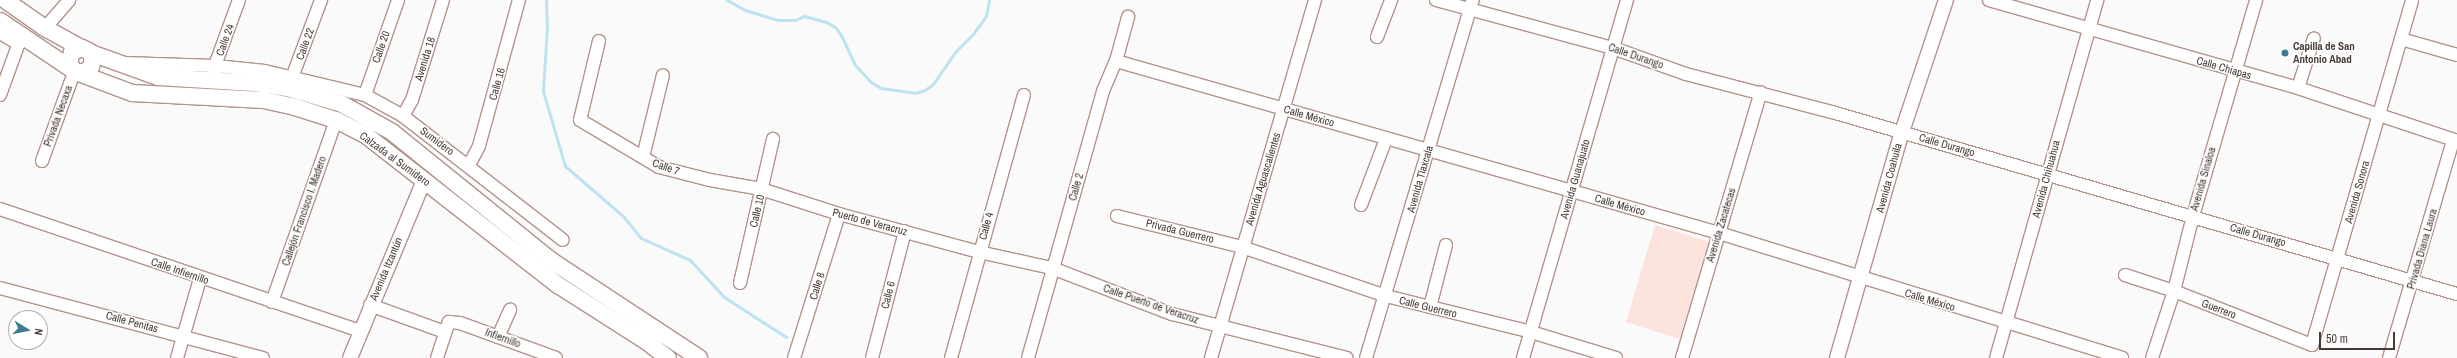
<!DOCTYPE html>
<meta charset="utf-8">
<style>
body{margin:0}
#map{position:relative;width:2457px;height:358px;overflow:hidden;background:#fafafa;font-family:"Archivo Narrow",sans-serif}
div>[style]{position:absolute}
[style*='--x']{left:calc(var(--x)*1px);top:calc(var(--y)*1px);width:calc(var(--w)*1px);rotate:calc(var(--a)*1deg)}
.green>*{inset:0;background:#fce3dd}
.stream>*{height:3px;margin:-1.5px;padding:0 1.5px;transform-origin:1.5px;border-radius:1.5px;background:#bde3f0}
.roads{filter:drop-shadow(1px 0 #b3938a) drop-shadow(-1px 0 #b3938a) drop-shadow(0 1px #b3938a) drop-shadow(0 -1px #b3938a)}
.minor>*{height:12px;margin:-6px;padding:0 6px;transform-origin:6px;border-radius:6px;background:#fff}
.tertiary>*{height:14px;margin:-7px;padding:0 7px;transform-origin:7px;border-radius:7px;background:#fff}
.secondary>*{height:16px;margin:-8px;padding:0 8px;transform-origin:8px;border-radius:8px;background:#fff}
.dots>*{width:11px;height:11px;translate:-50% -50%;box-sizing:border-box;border:2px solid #fff;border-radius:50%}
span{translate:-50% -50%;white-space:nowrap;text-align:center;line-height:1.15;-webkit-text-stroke:3px #fff;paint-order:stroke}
.street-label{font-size:11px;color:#473935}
.poi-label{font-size:11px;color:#473935;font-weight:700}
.left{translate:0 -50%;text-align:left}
.north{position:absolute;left:8px;top:310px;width:40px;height:40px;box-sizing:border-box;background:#fff;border:1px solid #b5b0ae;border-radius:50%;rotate:100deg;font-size:11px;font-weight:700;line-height:16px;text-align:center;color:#473935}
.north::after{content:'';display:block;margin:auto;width:14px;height:18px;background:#3c7c90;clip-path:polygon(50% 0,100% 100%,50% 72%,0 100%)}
.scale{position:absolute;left:2319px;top:332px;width:76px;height:18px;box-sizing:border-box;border:2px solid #473935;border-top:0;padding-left:5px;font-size:12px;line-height:14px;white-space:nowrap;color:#473935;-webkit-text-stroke:3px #fff;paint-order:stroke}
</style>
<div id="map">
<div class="green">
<i style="clip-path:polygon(1655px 225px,1710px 242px,1680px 339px,1626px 322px)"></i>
</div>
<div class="stream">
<i style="--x:546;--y:0;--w:27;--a:88"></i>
<i style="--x:547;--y:27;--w:64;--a:93.6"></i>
<i style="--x:543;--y:91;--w:78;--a:73.7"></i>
<i style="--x:565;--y:166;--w:77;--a:40.8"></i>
<i style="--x:623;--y:216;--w:28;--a:51"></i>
<i style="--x:641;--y:238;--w:54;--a:24.2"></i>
<i style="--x:690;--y:260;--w:50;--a:47.4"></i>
<i style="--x:724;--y:297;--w:74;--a:32.8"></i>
<i style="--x:727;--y:0;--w:21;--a:29"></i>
<i style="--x:745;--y:10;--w:34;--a:17"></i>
<i style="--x:778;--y:20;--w:17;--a:0"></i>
<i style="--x:795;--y:20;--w:10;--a:-24"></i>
<i style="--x:804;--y:16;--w:23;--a:15"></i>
<i style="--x:826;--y:22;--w:10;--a:29"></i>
<i style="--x:835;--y:27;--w:10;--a:53"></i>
<i style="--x:841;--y:35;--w:33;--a:65"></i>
<i style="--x:855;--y:65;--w:23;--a:47"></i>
<i style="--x:871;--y:82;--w:12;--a:31"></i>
<i style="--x:881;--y:88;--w:34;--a:8"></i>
<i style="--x:915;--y:93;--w:10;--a:-17"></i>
<i style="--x:925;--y:90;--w:10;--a:-37"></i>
<i style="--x:933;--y:84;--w:40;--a:-55.1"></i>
<i style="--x:956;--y:51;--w:24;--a:-45"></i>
<i style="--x:973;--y:34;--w:22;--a:-54"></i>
<i style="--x:986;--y:16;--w:16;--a:-79"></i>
</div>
<div class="roads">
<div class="minor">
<i style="--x:1436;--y:0;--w:183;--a:15.2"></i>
<i style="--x:1613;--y:48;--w:77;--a:19.6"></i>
<i style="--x:1686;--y:74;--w:151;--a:14.6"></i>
<i style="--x:1832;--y:112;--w:651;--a:16.24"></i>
<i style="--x:1989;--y:0;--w:321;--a:15.9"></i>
<i style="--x:2298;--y:88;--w:168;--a:18.4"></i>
<i style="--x:45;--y:28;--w:37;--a:-49"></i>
<i style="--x:0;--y:33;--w:22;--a:30"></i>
<i style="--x:1377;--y:37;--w:40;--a:-69"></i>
<i style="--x:2401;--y:39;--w:58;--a:15.9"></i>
<i style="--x:599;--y:41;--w:81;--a:103.5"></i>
<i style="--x:580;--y:120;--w:92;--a:30.7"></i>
<i style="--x:659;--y:167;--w:53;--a:14.3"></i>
<i style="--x:710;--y:180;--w:52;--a:10"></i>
<i style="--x:761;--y:189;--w:82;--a:17.8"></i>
<i style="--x:839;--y:214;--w:145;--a:15.2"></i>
<i style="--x:979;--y:252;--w:75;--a:12.4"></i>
<i style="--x:1052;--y:268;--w:129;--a:21"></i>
<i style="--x:1172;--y:314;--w:180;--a:14.1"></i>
<i style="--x:1116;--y:61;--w:627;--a:15.92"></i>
<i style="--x:1719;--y:233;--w:422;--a:17.2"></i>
<i style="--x:125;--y:63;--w:91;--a:1.9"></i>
<i style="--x:216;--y:66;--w:49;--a:5.8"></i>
<i style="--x:265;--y:71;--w:103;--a:13.5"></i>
<i style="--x:365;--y:95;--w:43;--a:28.9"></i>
<i style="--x:403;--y:116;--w:202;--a:37.8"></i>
<i style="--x:215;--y:73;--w:13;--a:-81"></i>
<i style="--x:217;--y:60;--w:64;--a:-69.9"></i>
<i style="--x:290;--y:83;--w:89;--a:-69.5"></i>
<i style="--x:2298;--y:88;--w:52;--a:-72.3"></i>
<i style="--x:0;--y:95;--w:62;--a:-70.1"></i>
<i style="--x:365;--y:95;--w:101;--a:-70.8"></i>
<i style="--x:403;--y:116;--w:18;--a:-61"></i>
<i style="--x:412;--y:100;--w:105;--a:-72.8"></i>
<i style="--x:643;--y:157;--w:84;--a:-76.3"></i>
<i style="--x:42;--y:161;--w:97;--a:-70.1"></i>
<i style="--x:469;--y:165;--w:21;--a:-62"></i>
<i style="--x:479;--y:146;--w:151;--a:-74.7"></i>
<i style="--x:1361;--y:205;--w:71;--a:-69.3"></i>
<i style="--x:0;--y:209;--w:380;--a:18.7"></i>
<i style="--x:1117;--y:216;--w:129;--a:13.9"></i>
<i style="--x:1242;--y:247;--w:152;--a:18.8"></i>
<i style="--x:1386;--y:296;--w:149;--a:13.9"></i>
<i style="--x:1531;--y:332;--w:89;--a:17"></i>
<i style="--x:2125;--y:275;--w:52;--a:18.1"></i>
<i style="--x:2174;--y:291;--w:148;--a:21.4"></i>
<i style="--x:2312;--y:345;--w:359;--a:-73.8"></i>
<i style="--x:740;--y:283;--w:148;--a:-77.1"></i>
<i style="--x:0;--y:288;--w:272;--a:14.9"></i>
<i style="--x:272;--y:302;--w:193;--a:-70.6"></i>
<i style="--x:370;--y:305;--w:80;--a:19.8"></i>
<i style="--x:1430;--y:307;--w:64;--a:-75.5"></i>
<i style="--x:498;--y:337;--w:30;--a:-66"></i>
<i style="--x:177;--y:358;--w:82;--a:-73.8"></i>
<i style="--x:437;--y:358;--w:38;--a:-72"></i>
<i style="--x:449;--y:322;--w:11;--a:5"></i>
<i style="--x:460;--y:323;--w:102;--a:20"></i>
<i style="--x:794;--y:358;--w:151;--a:-72.6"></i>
<i style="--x:872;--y:358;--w:131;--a:-75.4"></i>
<i style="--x:951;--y:358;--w:273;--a:-74.5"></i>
<i style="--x:1028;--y:358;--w:277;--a:-74.3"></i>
<i style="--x:1103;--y:91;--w:33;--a:-67"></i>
<i style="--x:1116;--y:61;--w:46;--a:-74.7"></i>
<i style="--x:1211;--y:358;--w:373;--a:-73.8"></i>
<i style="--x:1366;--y:358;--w:374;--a:-73.4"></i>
<i style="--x:1523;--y:358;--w:373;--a:-73.8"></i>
<i style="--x:1682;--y:358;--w:277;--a:-73.5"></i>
<i style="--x:1996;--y:358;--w:372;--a:-74.2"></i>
<i style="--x:2152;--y:358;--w:71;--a:-71.8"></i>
<i style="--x:2174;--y:291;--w:77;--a:-75.8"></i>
<i style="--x:2193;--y:216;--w:225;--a:-73.7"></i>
<i style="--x:2389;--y:358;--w:227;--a:-73.6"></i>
</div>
<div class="tertiary">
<i style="--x:350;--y:358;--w:193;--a:-67.4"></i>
<i style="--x:1837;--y:358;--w:235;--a:-74"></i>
<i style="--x:1902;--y:132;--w:139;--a:-71.6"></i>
</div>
<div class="secondary">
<i style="--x:5;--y:0;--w:49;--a:35"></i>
<i style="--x:45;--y:28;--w:43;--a:28.9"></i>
<i style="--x:0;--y:21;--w:92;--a:33.9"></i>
<i style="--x:76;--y:72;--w:9;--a:0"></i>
<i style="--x:85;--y:72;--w:8;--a:-40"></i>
<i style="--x:91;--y:67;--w:8;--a:-76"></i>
<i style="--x:93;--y:59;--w:8;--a:-113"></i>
<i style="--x:90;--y:52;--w:9;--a:-153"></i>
<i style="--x:82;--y:48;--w:11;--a:158"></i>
<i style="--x:72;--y:52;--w:11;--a:105"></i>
<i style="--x:69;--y:63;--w:7;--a:56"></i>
<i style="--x:91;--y:53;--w:71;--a:19.7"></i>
<i style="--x:158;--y:77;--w:97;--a:3.5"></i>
<i style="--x:255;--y:83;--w:33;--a:9"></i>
<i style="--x:288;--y:88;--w:56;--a:16.5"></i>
<i style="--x:342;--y:104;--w:57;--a:29.2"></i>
<i style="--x:392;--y:132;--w:206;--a:38.9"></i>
<i style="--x:552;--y:261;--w:176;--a:33.4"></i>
<i style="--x:76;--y:72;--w:60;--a:20.6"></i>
<i style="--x:132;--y:93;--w:131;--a:3.1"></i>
<i style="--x:263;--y:100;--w:33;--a:12"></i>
<i style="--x:295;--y:107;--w:43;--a:17.6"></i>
<i style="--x:336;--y:120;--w:35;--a:27"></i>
<i style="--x:367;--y:136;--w:242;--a:38"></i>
<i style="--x:558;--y:285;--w:104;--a:32.5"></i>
<i style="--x:646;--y:341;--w:28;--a:38"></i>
</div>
</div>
<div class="dots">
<i style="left:2285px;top:53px;background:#3c7c90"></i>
</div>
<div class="street-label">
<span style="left:225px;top:40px;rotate:-70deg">Calle 24</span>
<span style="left:305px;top:44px;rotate:-70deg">Calle 22</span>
<span style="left:381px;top:47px;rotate:-71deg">Calle 20</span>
<span style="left:1636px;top:56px;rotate:19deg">Calle Durango</span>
<span style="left:425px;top:59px;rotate:-73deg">Avenida 18</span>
<span style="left:2224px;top:68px;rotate:16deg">Calle Chiapas</span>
<span style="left:497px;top:84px;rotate:-74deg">Calle 16</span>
<span style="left:58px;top:116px;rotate:-70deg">Privada Necaxa</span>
<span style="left:1309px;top:116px;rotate:16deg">Calle México</span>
<span style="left:437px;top:141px;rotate:37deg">Sumidero</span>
<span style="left:1947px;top:145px;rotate:16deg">Calle Durango</span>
<span style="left:395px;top:159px;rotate:36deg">Calzada al Sumidero</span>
<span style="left:666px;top:167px;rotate:20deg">Calle 7</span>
<span style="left:1889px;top:178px;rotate:-75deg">Avenida Coahuila</span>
<span style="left:1263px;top:179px;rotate:-73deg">Avenida Aguascalientes</span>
<span style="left:1420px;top:179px;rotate:-74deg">Avenida Tlaxcala</span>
<span style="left:1575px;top:179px;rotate:-74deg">Avenida Guanajuato</span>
<span style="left:2046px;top:179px;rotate:-75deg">Avenida Chihuahua</span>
<span style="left:2203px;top:179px;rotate:-74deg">Avenida Sinaloa</span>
<span style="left:1076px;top:187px;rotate:-74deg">Calle 2</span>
<span style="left:2357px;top:192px;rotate:-74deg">Avenida Sonora</span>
<span style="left:1620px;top:205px;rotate:16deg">Calle México</span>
<span style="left:304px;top:211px;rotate:-71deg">Callejón Francisco I. Madero</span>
<span style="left:757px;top:211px;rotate:-77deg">Calle 10</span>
<span style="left:870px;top:222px;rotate:15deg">Puerto de Veracruz</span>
<span style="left:1721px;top:225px;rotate:-73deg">Avenida Zacatecas</span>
<span style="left:986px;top:226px;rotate:-75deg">Calle 4</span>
<span style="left:1180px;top:231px;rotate:14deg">Privada Guerrero</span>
<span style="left:2258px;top:235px;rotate:16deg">Calle Durango</span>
<span style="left:2422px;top:249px;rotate:-74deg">Privada Diana Laura</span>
<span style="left:386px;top:269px;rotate:-67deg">Avenida Itzantún</span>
<span style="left:180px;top:271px;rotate:19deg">Calle Infiernillo</span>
<span style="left:817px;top:286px;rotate:-73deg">Calle 8</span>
<span style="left:888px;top:295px;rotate:-76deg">Calle 6</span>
<span style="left:1930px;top:300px;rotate:17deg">Calle México</span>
<span style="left:1151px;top:304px;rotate:19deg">Calle Puerto de Veracruz</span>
<span style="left:1428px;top:307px;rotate:14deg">Calle Guerrero</span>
<span style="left:2219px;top:309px;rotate:21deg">Guerrero</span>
<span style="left:132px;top:322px;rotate:15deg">Calle Penitas</span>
<span style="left:503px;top:338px;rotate:20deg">Infiernillo</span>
</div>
<div class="poi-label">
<span class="left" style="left:2293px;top:53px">Capilla de San<br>Antonio Abad</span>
</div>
<div class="north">N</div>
<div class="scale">50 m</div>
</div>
